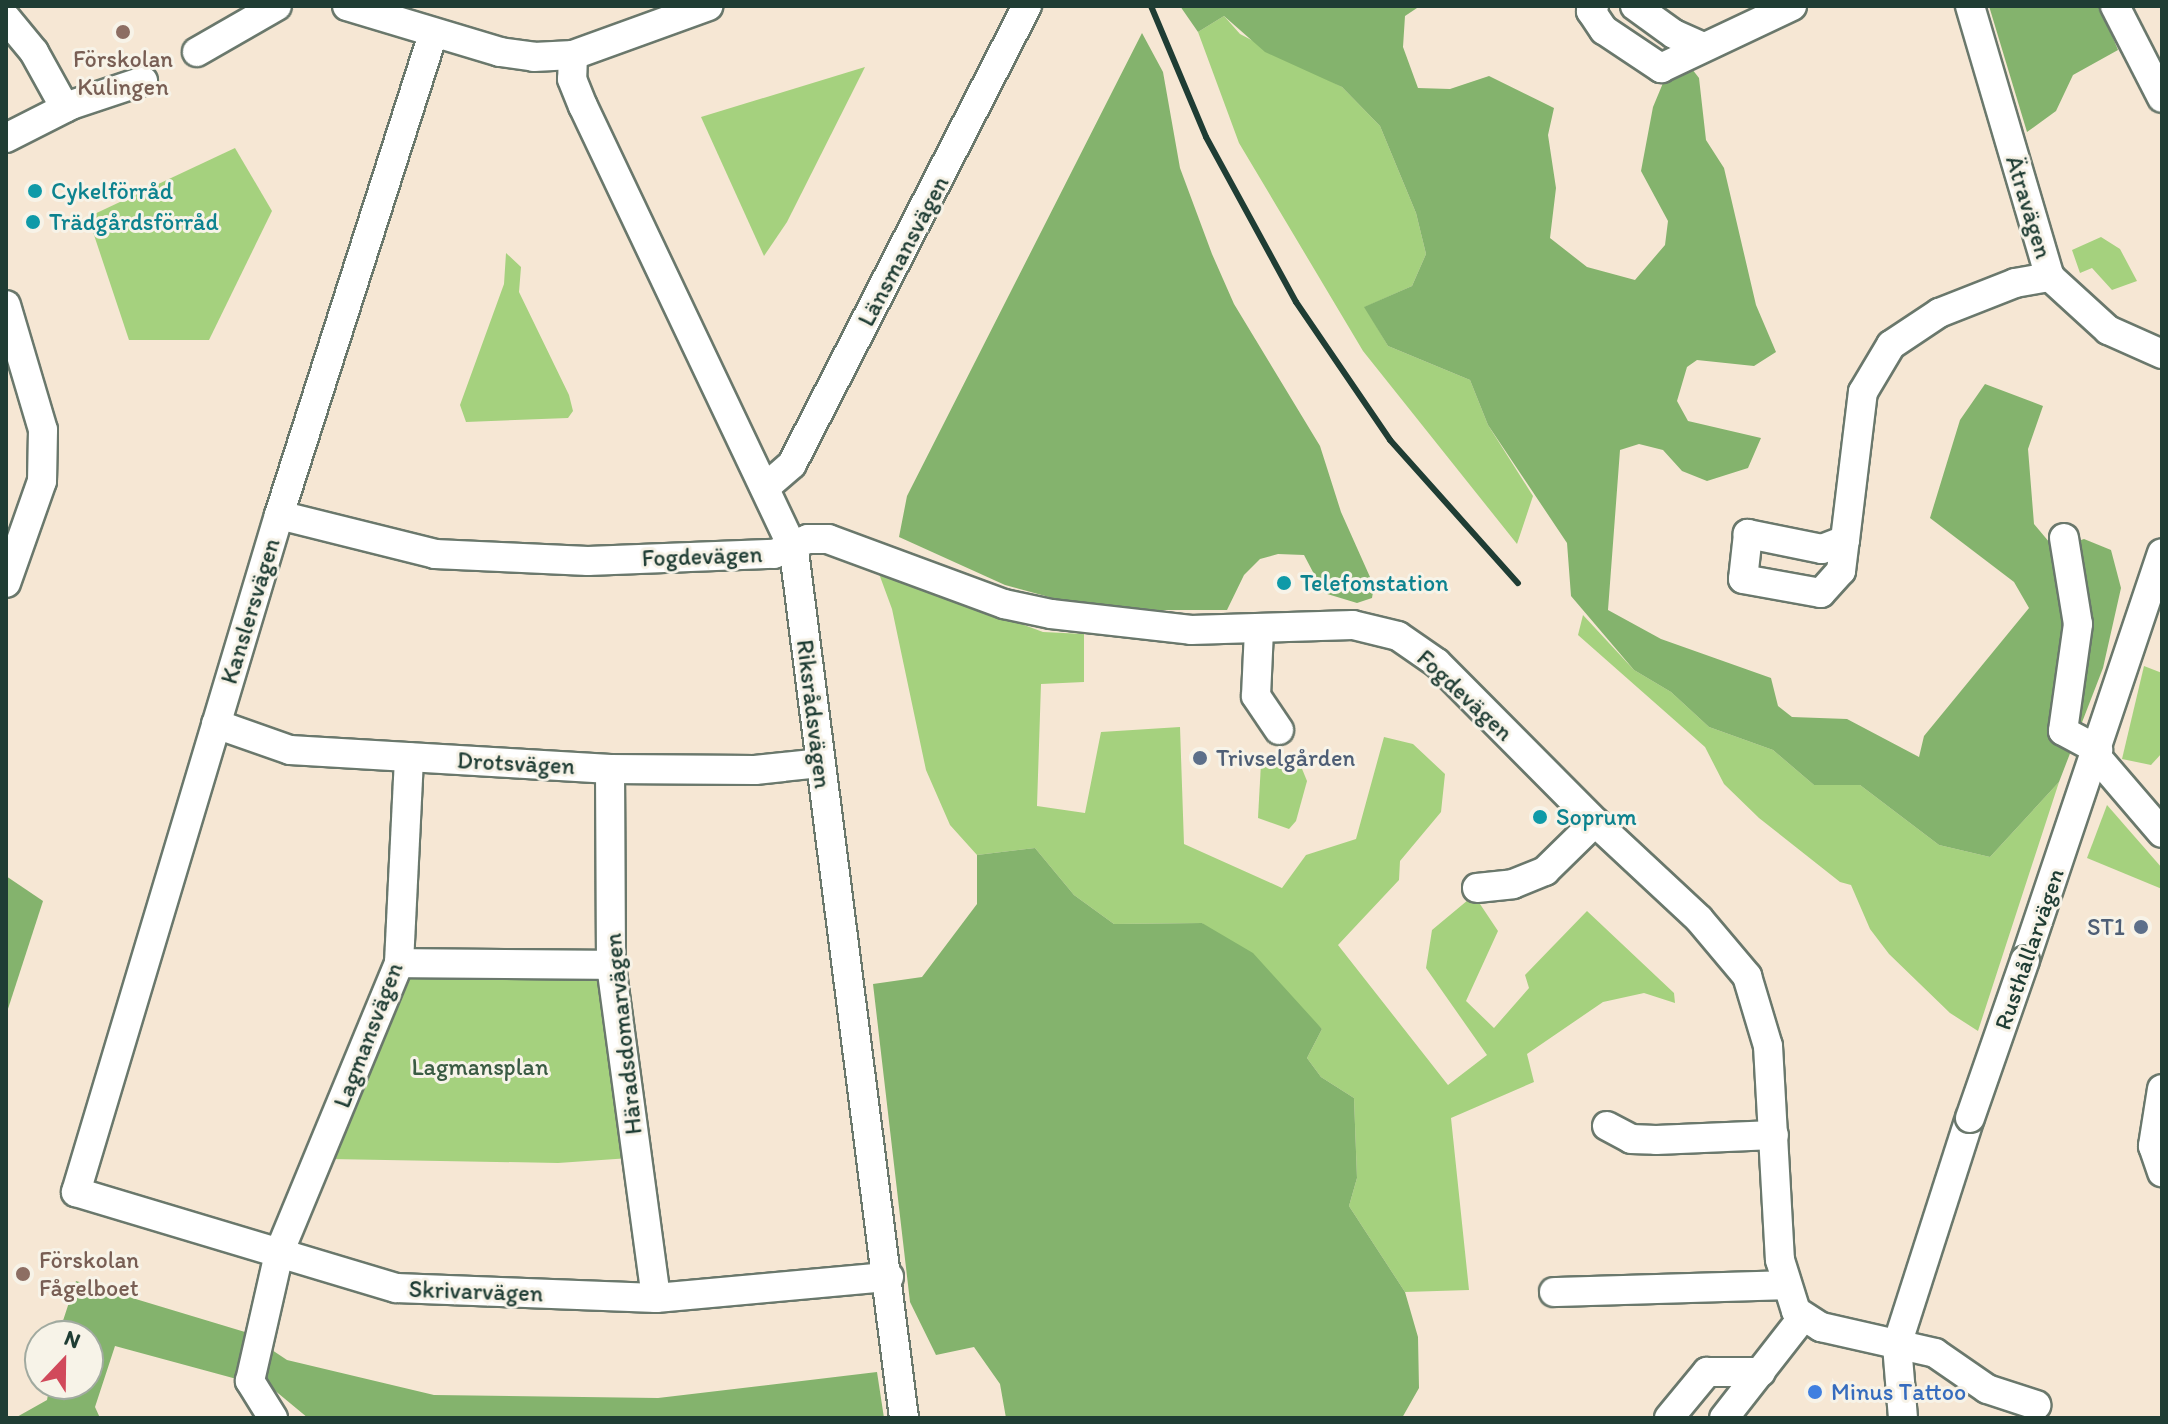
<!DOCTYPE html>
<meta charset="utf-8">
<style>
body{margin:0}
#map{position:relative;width:2168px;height:1424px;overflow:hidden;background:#f6e7d4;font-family:Itim,sans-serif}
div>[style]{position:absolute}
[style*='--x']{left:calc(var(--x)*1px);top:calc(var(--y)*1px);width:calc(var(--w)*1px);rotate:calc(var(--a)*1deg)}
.green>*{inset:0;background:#a5d17e}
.forest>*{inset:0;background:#84b36d}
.roads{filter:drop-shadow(2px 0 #6a786c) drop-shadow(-2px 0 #6a786c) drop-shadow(0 2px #6a786c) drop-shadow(0 -2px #6a786c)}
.minor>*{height:28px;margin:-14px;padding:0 14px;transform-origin:14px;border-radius:14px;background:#fff}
.rail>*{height:6px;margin:-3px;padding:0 3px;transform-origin:3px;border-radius:3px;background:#1f3d34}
.bridges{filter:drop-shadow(2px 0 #6a786c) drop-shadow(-2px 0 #6a786c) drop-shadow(0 2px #6a786c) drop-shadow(0 -2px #6a786c)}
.minor-bridge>*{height:28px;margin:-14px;padding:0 14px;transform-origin:14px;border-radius:14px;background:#fff}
.dots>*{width:22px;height:22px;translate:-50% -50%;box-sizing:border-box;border:4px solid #f7f3e8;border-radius:50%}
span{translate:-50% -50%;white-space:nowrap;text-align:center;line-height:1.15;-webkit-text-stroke:6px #f7f3e8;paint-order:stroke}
.education-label{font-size:24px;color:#785e54}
.left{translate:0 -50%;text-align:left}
.culture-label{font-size:24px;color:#0d838f}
.street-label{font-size:24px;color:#1f3d34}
.service-label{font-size:24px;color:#4e5e75}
.right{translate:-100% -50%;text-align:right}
.park-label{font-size:24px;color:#3a5b43}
.shop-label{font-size:24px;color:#366cbe}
.frame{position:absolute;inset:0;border:8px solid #1f3d34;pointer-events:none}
.north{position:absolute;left:24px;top:1320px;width:80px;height:80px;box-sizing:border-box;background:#f7f3e8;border:2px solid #a1aaa0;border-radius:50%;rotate:22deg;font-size:22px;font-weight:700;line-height:32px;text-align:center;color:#1f3d34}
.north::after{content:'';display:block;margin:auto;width:28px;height:36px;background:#d1495b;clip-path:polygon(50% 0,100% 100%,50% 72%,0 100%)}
</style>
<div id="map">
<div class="green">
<i style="clip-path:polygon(1224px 16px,1240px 34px,1342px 87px,1380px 126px,1416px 213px,1426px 254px,1412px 286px,1365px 307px,1388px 346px,1470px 380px,1488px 425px,1533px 496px,1517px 544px,1363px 351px,1239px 143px,1198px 32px)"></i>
<i style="clip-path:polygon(865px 67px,787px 222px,764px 256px,701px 117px)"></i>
<i style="clip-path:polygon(235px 148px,272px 211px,209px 340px,129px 340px,88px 217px)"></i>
<i style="clip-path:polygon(2101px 237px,2120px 249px,2137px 281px,2112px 290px,2092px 268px,2080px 273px,2072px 250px)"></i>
<i style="clip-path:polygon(506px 253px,521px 267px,519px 292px,569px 395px,573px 411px,568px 418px,466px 422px,460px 405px,504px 284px)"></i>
<i style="clip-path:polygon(878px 571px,1043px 632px,1084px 634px,1084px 682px,1041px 684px,1037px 806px,1085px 813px,1101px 732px,1180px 727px,1184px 844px,1282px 888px,1306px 855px,1356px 839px,1384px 737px,1413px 744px,1445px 774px,1441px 812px,1400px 861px,1399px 880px,1338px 945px,1448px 1085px,1487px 1055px,1426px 968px,1432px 930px,1474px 895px,1498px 931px,1466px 1001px,1494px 1028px,1529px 988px,1525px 975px,1587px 911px,1674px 993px,1675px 1003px,1644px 993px,1603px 1002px,1527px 1054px,1534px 1082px,1451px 1118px,1469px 1290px,1405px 1292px,1349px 1206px,1357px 1178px,1354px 1098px,1321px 1077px,1307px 1058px,1322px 1029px,1202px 923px,1114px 924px,1074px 895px,1035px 848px,977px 855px,950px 825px,926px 770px,892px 609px)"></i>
<i style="clip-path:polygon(1583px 615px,1634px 670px,1671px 692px,1709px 727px,1773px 750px,1814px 785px,1860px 785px,1939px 845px,1990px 857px,2059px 782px,1978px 1031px,1950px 1013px,1889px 954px,1870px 929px,1851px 885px,1840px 882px,1759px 818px,1724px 784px,1705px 747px,1578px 635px)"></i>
<i style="clip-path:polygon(2144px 666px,2162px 673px,2162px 753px,2151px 765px,2122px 759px)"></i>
<i style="clip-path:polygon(1298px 759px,1307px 781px,1296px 821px,1289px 829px,1258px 818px,1261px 763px)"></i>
<i style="clip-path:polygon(2107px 805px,2162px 868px,2162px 889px,2087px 858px)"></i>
<i style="clip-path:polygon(599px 973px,630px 1158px,558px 1163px,330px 1159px,401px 977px)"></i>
</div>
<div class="forest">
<i style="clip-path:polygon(1180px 6px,1420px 6px,1405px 16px,1403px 47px,1418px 88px,1450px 89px,1489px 76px,1554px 108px,1548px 135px,1556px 188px,1550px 238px,1587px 267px,1635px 280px,1665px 245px,1668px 221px,1641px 171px,1653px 107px,1663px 83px,1692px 69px,1699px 78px,1706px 140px,1724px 168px,1756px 305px,1776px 352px,1754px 366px,1697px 360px,1687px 367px,1677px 401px,1688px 421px,1761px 438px,1748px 468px,1707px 481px,1682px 471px,1663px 450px,1639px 444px,1620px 450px,1608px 610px,1661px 639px,1771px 678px,1778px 706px,1792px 717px,1847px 719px,1919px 757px,1924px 736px,2029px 608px,2014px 582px,1930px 518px,1960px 420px,1985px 384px,2043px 406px,2028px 449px,2034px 524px,2055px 549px,2084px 539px,2111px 550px,2121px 588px,2103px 668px,2059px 782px,1990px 857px,1939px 845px,1860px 785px,1814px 785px,1773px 750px,1709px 727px,1671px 692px,1634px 670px,1571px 596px,1567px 543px,1488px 425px,1470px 380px,1388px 346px,1364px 307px,1412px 286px,1426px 254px,1416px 213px,1380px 126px,1342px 87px,1265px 52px,1224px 16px,1198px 32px)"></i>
<i style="clip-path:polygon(1989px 6px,2100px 6px,2118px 50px,2073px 75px,2056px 111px,2027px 132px)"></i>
<i style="clip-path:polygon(1142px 33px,1163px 72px,1180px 168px,1212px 254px,1234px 304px,1320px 446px,1341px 512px,1374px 586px,1372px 598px,1357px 603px,1324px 593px,1304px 555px,1278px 554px,1260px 559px,1244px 575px,1227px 610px,1158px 610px,1060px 600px,1005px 585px,899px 537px,907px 496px)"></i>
<i style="clip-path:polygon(1035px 848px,1074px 895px,1114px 924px,1202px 923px,1253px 953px,1322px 1029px,1307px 1058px,1321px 1077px,1354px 1098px,1357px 1178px,1349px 1206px,1405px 1292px,1418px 1337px,1419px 1388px,1402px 1418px,1006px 1418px,1000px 1384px,974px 1347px,936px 1355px,910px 1302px,873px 984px,922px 977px,977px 904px,977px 855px)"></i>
<i style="clip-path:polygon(6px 876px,43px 901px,6px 1015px)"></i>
<i style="clip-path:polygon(76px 1281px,245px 1332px,287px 1360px,434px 1395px,658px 1398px,877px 1372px,884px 1418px,308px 1418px,273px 1389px,115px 1346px,95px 1407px,100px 1418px,15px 1418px,47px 1400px,50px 1384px,88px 1384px,88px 1336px,58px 1336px)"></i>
</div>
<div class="roads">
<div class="minor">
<i style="--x:347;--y:6;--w:160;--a:16.7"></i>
<i style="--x:500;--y:52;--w:34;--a:8"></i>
<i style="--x:534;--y:57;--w:39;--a:-3"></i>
<i style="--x:573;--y:55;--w:144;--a:-19.9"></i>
<i style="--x:1594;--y:6;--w:6;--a:121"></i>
<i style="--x:1591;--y:11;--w:23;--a:56"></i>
<i style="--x:1604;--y:30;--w:69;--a:33.7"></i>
<i style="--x:1661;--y:68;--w:145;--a:-25.3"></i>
<i style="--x:1635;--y:6;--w:48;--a:35.7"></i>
<i style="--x:1674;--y:34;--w:32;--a:24"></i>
<i style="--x:1970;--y:6;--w:283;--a:73.6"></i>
<i style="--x:2050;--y:277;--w:79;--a:42.4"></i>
<i style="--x:2108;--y:330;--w:59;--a:24"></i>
<i style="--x:2115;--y:6;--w:103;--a:62.9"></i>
<i style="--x:6;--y:18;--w:44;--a:50.5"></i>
<i style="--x:34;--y:52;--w:64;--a:61"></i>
<i style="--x:433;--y:34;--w:505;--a:107.75"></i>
<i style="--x:279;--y:515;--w:707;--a:106.69"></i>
<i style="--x:76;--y:1192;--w:334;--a:16.7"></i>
<i style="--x:396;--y:1288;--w:260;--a:2.2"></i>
<i style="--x:656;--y:1298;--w:234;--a:-5.2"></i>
<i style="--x:197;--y:52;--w:92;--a:-29.9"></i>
<i style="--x:573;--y:55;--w:24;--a:92"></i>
<i style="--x:572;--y:79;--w:29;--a:68"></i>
<i style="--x:583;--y:106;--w:492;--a:64.6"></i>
<i style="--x:794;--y:551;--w:874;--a:82.77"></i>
<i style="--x:6;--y:138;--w:73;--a:-26.9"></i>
<i style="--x:71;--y:105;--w:76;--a:-18.4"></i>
<i style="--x:6;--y:305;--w:130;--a:73.5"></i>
<i style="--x:43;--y:430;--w:51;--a:91.1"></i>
<i style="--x:42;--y:481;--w:108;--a:109.4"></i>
<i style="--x:767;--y:486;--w:33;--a:-41"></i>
<i style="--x:792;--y:464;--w:515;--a:-62.84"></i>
<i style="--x:279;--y:515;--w:161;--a:14"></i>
<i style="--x:435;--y:554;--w:153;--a:2.6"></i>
<i style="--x:588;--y:561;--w:186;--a:-2.2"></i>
<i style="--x:774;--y:554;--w:37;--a:-24"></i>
<i style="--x:808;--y:539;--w:20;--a:0"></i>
<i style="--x:828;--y:539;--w:188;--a:20.3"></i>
<i style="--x:1004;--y:604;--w:48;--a:12"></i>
<i style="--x:1051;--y:614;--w:141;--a:6.5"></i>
<i style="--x:1191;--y:630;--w:162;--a:-1.8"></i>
<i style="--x:1353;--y:625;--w:46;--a:13.7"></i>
<i style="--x:1398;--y:636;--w:47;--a:34.7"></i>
<i style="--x:1437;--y:663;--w:224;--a:45.2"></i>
<i style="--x:1595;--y:822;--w:142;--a:43"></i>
<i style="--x:1699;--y:919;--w:75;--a:49.9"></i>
<i style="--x:1747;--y:976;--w:73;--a:73.3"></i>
<i style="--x:1768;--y:1046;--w:214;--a:86.8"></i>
<i style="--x:1780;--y:1260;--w:53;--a:72.6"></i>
<i style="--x:1796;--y:1311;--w:30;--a:33"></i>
<i style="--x:1821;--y:1327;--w:117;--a:12.8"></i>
<i style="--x:1935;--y:1353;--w:63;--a:34.7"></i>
<i style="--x:1987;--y:1389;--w:52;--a:18.1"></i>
<i style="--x:2064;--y:538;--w:87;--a:80.8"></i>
<i style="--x:2078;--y:624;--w:108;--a:98"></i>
<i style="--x:2063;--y:731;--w:40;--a:28"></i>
<i style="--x:1845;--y:540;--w:25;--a:159"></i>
<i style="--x:1822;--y:549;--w:76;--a:-168.5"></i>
<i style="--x:1748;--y:534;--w:45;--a:96.3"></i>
<i style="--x:1743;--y:579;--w:79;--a:10.2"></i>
<i style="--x:1821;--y:593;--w:30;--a:-48"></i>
<i style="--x:1841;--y:571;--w:31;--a:-83"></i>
<i style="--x:1845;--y:540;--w:149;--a:-83.1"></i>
<i style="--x:1863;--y:392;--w:55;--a:-59.2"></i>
<i style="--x:1891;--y:345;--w:58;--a:-33.7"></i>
<i style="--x:1939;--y:313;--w:82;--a:-21.5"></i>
<i style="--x:2015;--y:283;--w:36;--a:-10"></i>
<i style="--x:1259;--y:630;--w:66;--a:92.6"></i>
<i style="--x:1256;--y:696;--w:41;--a:55.9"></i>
<i style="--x:216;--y:724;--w:78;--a:19.4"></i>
<i style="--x:290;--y:750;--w:321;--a:3.4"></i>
<i style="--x:610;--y:769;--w:145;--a:0.4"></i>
<i style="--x:755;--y:770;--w:65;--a:-6.1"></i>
<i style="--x:2096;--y:756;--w:101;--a:49.4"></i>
<i style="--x:610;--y:769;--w:196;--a:89.7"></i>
<i style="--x:611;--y:965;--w:336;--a:82.3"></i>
<i style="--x:1477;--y:888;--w:36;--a:-6"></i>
<i style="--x:1513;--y:884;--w:35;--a:-22"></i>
<i style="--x:1545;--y:871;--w:70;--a:-44.4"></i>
<i style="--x:2025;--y:960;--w:429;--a:-71.4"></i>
<i style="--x:399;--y:963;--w:212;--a:0.5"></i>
<i style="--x:2162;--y:1089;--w:58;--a:99"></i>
<i style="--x:2153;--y:1146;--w:28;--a:71"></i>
<i style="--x:1607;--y:1126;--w:27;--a:28"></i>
<i style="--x:1631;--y:1139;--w:25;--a:2"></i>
<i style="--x:1656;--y:1140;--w:118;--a:-2.4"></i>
<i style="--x:1554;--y:1292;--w:231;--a:-1.7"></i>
<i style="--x:273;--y:1418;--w:44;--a:-121.9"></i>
<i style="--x:250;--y:1381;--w:131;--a:-77.2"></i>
<i style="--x:279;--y:1253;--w:314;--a:-67.5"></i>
<i style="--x:399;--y:963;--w:206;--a:-87.2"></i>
<i style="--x:1669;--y:1418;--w:60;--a:-50.4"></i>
<i style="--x:1707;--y:1372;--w:54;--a:0"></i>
<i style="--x:1724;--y:1418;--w:128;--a:-52"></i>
<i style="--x:1903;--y:1418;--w:73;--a:-94.7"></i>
<i style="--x:1897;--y:1345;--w:238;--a:-72.2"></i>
</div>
</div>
<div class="rail">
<i style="--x:1151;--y:6;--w:142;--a:67.2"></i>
<i style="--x:1206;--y:137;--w:188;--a:61.4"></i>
<i style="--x:1296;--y:302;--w:167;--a:55.7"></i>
<i style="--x:1390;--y:440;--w:192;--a:48.2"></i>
</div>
<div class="bridges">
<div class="minor-bridge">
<i style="--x:1970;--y:1118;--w:167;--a:-70.8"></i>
</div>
</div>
<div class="dots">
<i style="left:123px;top:32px;background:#8d6e63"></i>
<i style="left:35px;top:191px;background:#0f9aa8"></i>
<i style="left:33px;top:222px;background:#0f9aa8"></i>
<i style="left:1284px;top:583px;background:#0f9aa8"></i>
<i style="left:1200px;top:758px;background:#5c6f8a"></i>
<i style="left:1540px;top:817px;background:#0f9aa8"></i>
<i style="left:2141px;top:927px;background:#5c6f8a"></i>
<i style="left:23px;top:1274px;background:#8d6e63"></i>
<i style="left:1815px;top:1392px;background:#3f7fe0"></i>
</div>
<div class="education-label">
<span style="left:123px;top:73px">Förskolan<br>Kulingen</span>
<span class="left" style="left:39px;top:1274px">Förskolan<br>Fågelboet</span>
</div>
<div class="culture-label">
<span class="left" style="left:51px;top:191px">Cykelförråd</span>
<span class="left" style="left:49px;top:222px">Trädgårdsförråd</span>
<span class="left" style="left:1300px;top:583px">Telefonstation</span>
<span class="left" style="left:1556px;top:817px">Soprum</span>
</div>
<div class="street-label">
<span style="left:2029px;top:207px;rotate:73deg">Ätravägen</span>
<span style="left:903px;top:251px;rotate:-62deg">Länsmansvägen</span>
<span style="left:702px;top:556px;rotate:-2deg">Fogdevägen</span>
<span style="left:250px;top:611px;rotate:-73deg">Kanslersvägen</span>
<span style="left:1465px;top:695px;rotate:43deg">Fogdevägen</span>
<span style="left:814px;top:714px;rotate:83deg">Riksrådsvägen</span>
<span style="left:516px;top:763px;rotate:3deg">Drotsvägen</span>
<span style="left:2029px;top:949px;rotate:-71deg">Rusthållarvägen</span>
<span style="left:623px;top:1034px;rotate:-96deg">Häradsdomarvägen</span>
<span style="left:368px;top:1035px;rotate:-69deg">Lagmansvägen</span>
<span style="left:476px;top:1291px;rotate:2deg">Skrivarvägen</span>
</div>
<div class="service-label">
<span class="left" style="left:1216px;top:758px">Trivselgården</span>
<span class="right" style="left:2125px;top:927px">ST1</span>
</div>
<div class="park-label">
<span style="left:480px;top:1067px">Lagmansplan</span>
</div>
<div class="shop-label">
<span class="left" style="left:1831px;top:1392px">Minus Tattoo</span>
</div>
<div class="frame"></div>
<div class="north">N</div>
</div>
